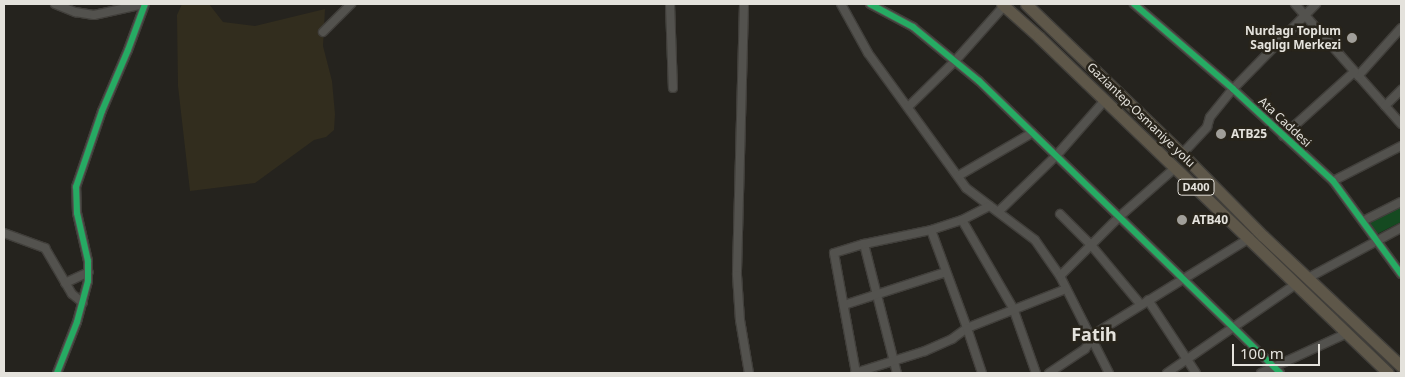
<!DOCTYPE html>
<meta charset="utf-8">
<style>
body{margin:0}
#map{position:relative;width:1405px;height:377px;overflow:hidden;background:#25231e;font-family:"Noto Sans",sans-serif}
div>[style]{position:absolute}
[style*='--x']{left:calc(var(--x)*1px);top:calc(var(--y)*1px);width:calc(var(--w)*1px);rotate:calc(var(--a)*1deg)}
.built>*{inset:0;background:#322d1e}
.green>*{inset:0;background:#154a21}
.roads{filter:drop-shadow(1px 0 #413f3b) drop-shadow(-1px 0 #413f3b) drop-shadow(0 1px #413f3b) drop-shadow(0 -1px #413f3b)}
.minor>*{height:8px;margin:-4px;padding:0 4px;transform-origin:4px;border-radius:4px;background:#53524e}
.highway>*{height:11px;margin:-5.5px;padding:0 5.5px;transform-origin:5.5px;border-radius:5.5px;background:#5e5749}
.cycleway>*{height:6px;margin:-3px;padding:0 3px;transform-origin:3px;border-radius:3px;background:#26ab63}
.dots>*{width:14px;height:14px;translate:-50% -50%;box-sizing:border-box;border:2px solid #28241b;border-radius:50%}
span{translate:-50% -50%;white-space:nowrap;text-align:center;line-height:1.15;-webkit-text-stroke:5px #28241b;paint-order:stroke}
.shield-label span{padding:1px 4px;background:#28241b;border:1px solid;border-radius:4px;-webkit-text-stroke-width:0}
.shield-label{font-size:11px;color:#e4e2dc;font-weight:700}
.poi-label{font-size:12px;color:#e4e2dc;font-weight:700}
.right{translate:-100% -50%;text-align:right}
.left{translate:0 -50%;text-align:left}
.street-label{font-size:12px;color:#e4e2dc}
.district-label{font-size:18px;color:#e4e2dc;font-weight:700}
.frame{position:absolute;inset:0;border:5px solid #e4e2dc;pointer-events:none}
.scale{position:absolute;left:1232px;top:344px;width:88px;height:22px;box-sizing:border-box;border:2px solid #e4e2dc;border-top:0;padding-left:6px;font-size:15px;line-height:18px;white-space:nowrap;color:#e4e2dc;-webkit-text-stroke:4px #28241b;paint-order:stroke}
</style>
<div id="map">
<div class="built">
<i style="clip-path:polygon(182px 4px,209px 4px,223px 22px,255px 26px,325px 9px,323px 46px,332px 81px,335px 114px,334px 130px,326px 137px,314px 140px,255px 183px,190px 191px,178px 86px,177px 15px)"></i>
</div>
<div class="green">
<i style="clip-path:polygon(1401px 207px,1401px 222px,1377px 234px,1369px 223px)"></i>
</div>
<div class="roads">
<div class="minor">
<i style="--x:55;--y:4;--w:22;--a:22"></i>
<i style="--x:75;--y:12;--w:19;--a:9"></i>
<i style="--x:94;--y:15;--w:51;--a:-12.4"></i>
<i style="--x:670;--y:4;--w:84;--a:88"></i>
<i style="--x:744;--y:4;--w:271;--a:91.5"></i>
<i style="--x:737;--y:275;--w:45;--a:86.2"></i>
<i style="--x:740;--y:320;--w:54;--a:80.4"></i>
<i style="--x:841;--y:4;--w:56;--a:61.1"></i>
<i style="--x:868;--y:53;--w:167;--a:54"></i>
<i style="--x:966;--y:188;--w:86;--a:37"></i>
<i style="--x:1035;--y:240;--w:44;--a:55.2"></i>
<i style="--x:1060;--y:276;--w:109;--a:63.2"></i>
<i style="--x:870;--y:4;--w:49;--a:28.1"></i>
<i style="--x:913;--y:27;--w:85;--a:39.3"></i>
<i style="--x:979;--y:81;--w:419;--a:44.1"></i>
<i style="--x:1134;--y:4;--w:130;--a:40.6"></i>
<i style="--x:1233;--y:89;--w:136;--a:42.6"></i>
<i style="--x:1333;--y:181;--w:115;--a:53.8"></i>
<i style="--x:1295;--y:4;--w:160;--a:48.5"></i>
<i style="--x:323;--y:32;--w:40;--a:-45"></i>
<i style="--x:1358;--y:76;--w:64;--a:-48.1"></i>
<i style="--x:1385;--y:106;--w:23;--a:-45"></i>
<i style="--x:908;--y:107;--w:66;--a:-44.4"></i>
<i style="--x:955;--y:61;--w:74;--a:-48.3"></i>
<i style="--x:1283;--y:136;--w:96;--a:-42"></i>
<i style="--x:1182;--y:154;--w:37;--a:-47"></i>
<i style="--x:1207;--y:127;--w:10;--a:-73"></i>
<i style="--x:1210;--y:117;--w:36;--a:-51"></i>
<i style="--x:1233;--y:89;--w:119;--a:-45.7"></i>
<i style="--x:958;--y:176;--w:86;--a:-30.2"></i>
<i style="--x:1333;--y:181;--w:76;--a:-27.2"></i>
<i style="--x:998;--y:212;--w:81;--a:-44"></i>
<i style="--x:1056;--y:156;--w:74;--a:-48.8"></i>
<i style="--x:1060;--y:214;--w:44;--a:45"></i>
<i style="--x:1091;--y:245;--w:78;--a:50.2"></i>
<i style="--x:962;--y:220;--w:102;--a:59.9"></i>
<i style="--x:1013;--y:308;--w:69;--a:70.5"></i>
<i style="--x:1363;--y:221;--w:42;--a:-26.6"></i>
<i style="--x:931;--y:230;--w:33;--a:-18"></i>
<i style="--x:962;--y:220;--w:31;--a:-27"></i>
<i style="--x:4;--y:233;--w:44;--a:20.1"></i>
<i style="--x:45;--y:248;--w:53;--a:59.6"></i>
<i style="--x:72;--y:294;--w:14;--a:39"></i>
<i style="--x:864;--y:244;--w:133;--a:75.7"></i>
<i style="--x:1060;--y:276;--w:83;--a:-45"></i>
<i style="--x:1119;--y:217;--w:74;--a:-41.2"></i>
<i style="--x:1308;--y:278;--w:106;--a:-28.3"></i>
<i style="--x:65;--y:283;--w:26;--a:-25"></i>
<i style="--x:1148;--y:300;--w:87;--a:56.7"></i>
<i style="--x:844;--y:305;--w:107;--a:-17.9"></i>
<i style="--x:57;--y:373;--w:55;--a:-68.6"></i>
<i style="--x:77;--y:322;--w:42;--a:-75"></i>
<i style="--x:88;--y:281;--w:20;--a:-90"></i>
<i style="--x:88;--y:261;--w:49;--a:-102.9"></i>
<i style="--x:77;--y:213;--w:26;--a:-92"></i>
<i style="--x:76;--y:187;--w:80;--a:-71.1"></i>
<i style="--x:102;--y:111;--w:66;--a:-66.9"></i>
<i style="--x:128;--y:50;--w:49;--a:-69.7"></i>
<i style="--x:855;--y:373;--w:73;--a:-17.4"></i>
<i style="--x:925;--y:351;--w:30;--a:-24"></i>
<i style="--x:952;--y:339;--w:19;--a:-36"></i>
<i style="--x:967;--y:328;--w:106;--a:-21.5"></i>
<i style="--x:856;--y:373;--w:122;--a:-100.4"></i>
<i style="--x:834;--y:253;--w:31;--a:-17"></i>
<i style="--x:864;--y:244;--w:68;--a:-11.8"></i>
<i style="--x:931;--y:230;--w:104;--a:69.8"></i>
<i style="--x:967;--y:328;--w:47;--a:71.6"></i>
<i style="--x:1049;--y:373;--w:43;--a:-33.7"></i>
<i style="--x:1085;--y:349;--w:19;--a:-55"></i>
<i style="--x:1096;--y:333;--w:181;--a:-31.7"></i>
<i style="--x:1167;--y:373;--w:157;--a:-34.6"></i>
<i style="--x:1261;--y:373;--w:95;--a:-24.9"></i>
</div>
<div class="highway">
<i style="--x:1002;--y:4;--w:50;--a:41.7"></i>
<i style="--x:1039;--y:37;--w:484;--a:43.9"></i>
<i style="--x:1026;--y:4;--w:216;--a:43.9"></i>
<i style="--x:1182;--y:154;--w:115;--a:45.4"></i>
<i style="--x:1263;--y:236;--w:190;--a:43.3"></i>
</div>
</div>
<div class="cycleway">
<i style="--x:870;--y:4;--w:49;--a:28.1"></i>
<i style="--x:913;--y:27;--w:85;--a:39.3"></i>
<i style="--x:979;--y:81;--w:419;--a:44.1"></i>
<i style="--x:1134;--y:4;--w:130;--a:40.6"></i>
<i style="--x:1233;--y:89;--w:136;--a:42.6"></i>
<i style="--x:1333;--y:181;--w:115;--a:53.8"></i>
<i style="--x:57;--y:373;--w:55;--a:-68.6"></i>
<i style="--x:77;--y:322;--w:42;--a:-75"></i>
<i style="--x:88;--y:281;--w:20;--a:-90"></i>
<i style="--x:88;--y:261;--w:49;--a:-102.9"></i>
<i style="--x:77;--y:213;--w:26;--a:-92"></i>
<i style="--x:76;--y:187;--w:80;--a:-71.1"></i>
<i style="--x:102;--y:111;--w:66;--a:-66.9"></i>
<i style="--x:128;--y:50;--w:49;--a:-69.7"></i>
</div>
<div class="dots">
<i style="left:1352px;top:38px;background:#a19f9a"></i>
<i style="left:1221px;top:134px;background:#a19f9a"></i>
<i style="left:1182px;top:220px;background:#a19f9a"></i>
</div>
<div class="shield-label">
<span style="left:1196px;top:187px">D400</span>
</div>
<div class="poi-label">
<span class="right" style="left:1341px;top:38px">Nurdagı Toplum<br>Saglıgı Merkezi</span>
<span class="left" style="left:1231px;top:134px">ATB25</span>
<span class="left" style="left:1192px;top:220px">ATB40</span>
</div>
<div class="street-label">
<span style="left:1141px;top:115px;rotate:44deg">Gaziantep-Osmaniye yolu</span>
<span style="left:1285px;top:122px;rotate:43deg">Ata Caddesi</span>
</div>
<div class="district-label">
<span style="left:1094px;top:334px">Fatih</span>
</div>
<div class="frame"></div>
<div class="scale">100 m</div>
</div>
